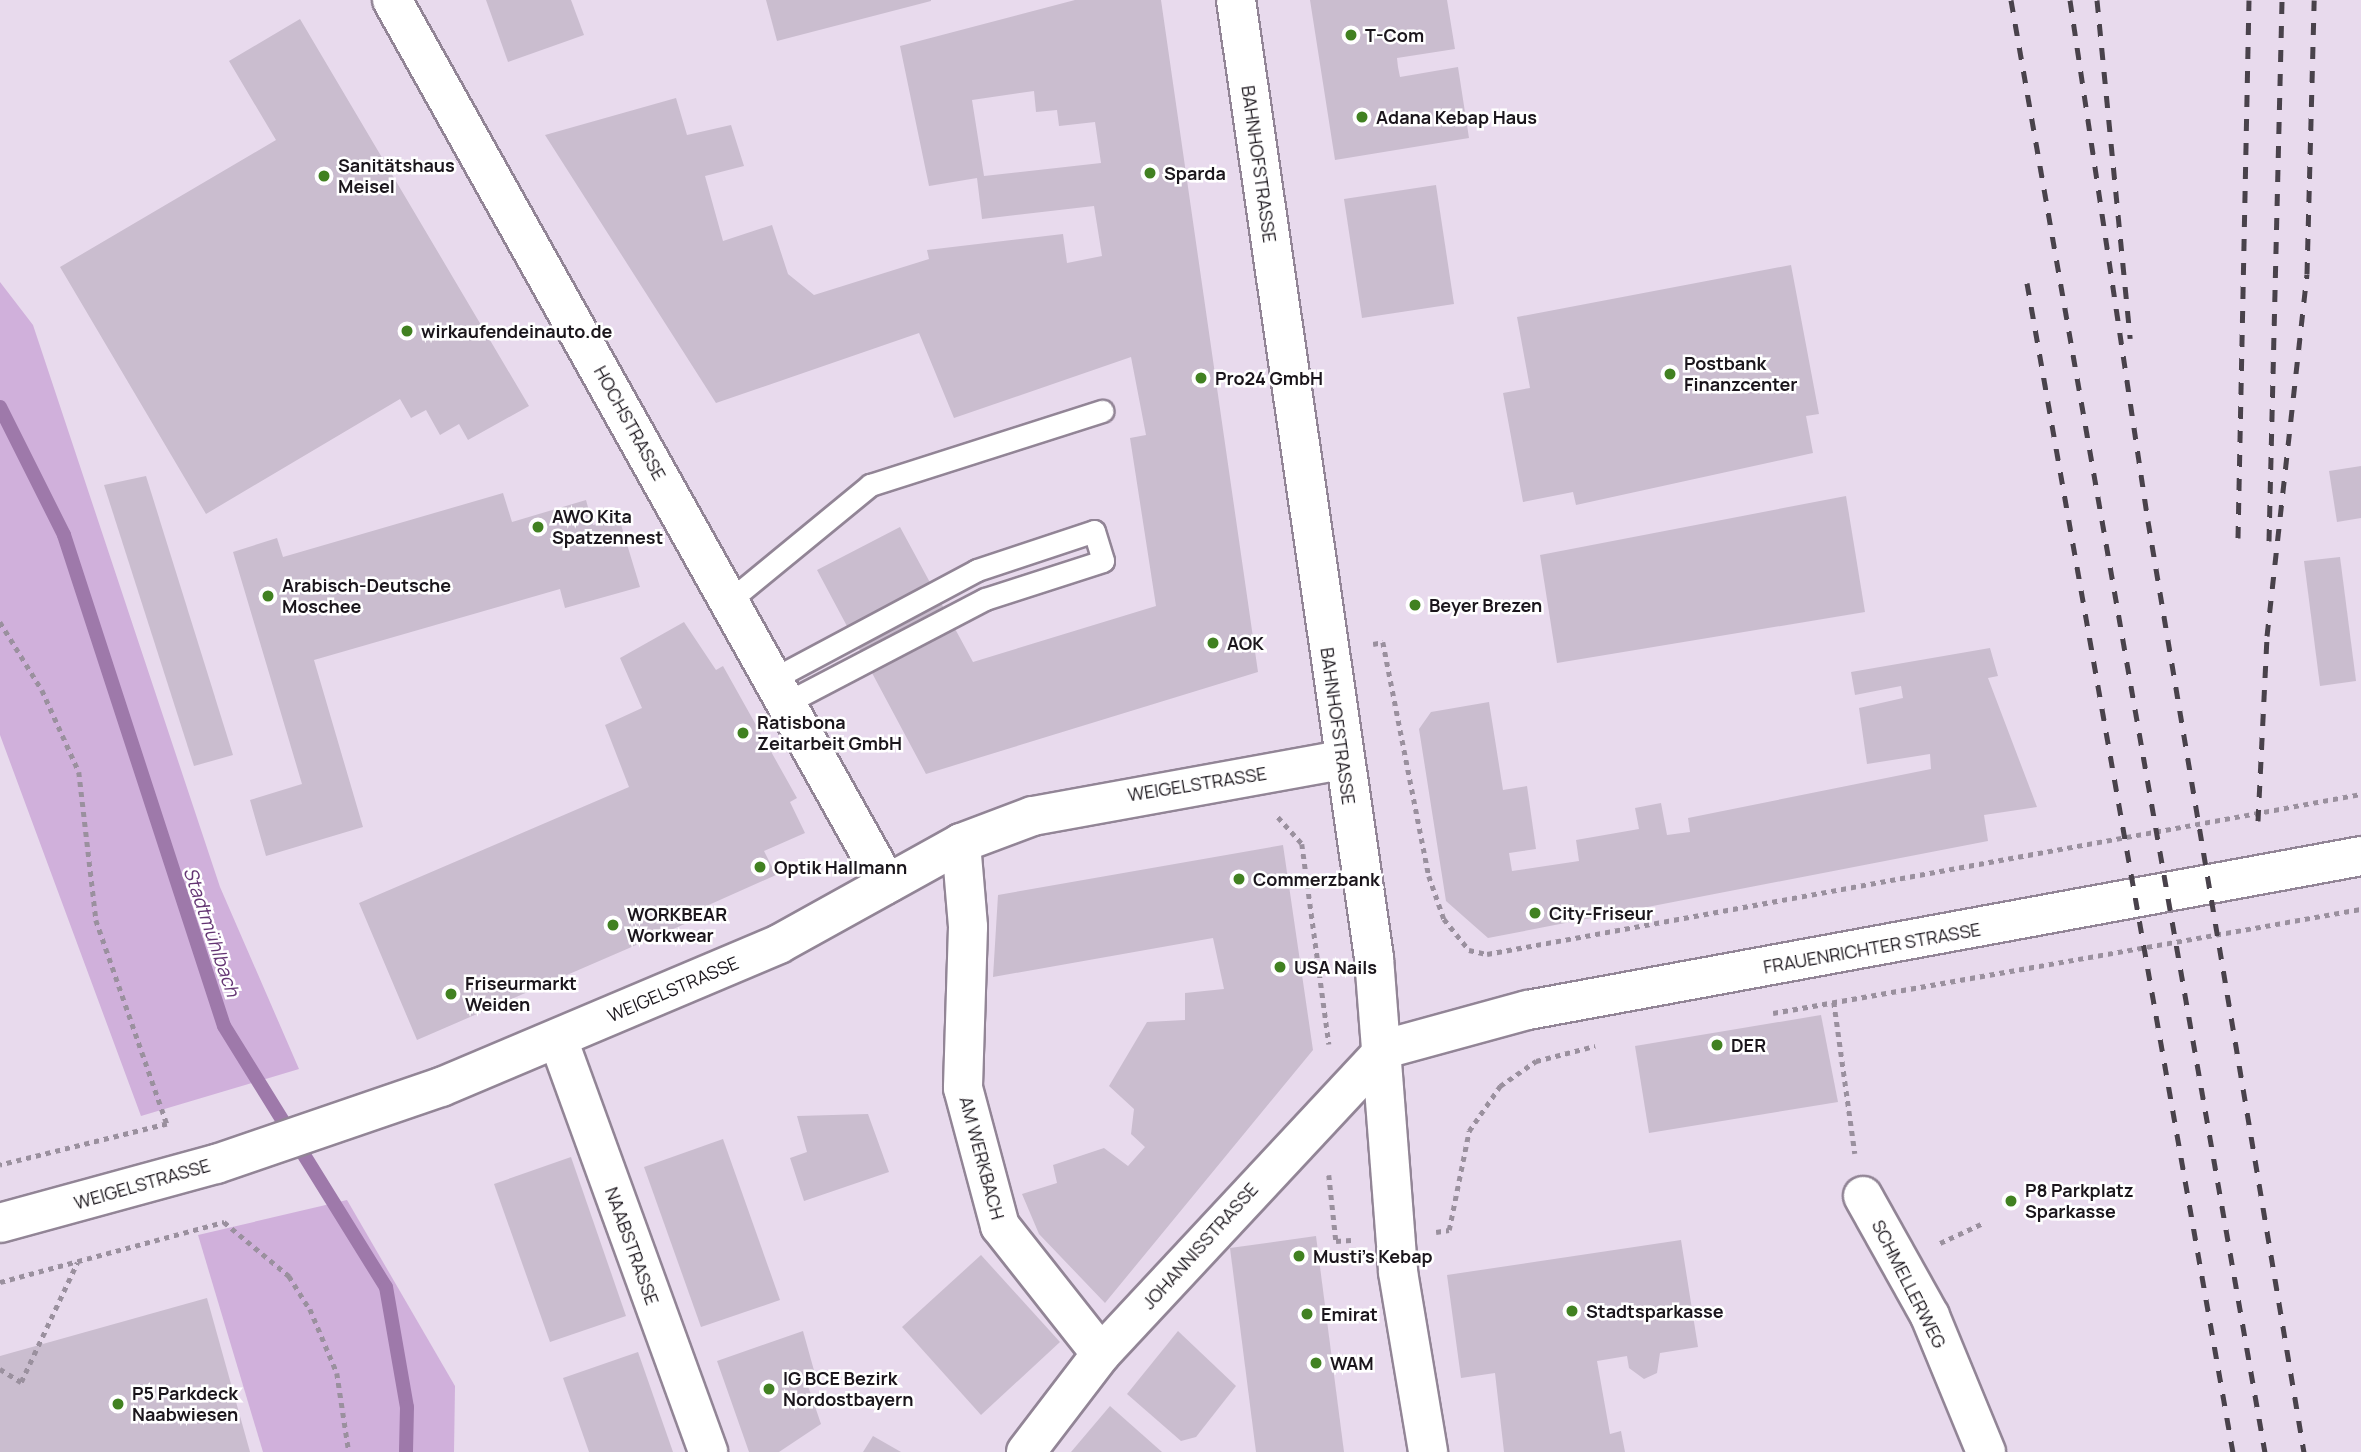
<!DOCTYPE html>
<meta charset="utf-8">
<style>
body{margin:0}
#map{position:relative;width:2361px;height:1452px;overflow:hidden;background:#e8daed;font-family:Manrope,sans-serif}
div>[style]{position:absolute}
[style*='--x']{left:calc(var(--x)*1px);top:calc(var(--y)*1px);width:calc(var(--w)*1px);rotate:calc(var(--a)*1deg)}
.green>*{inset:0;background:#d0b0db}
.stream>*{height:14px;margin:-7px;padding:0 7px;transform-origin:7px;border-radius:7px;background:#9e79aa}
.building>*{inset:0;background:#cabdcf}
.path>*{height:4.5px;margin-top:-2.25px;transform-origin:0;background:repeating-linear-gradient(90deg,#9a909e 0 5px,transparent 0 10px)}
.roads{filter:drop-shadow(2px 0 #928596) drop-shadow(-2px 0 #928596) drop-shadow(0 2px #928596) drop-shadow(0 -2px #928596)}
.service>*{height:21px;margin:-10.5px;padding:0 10.5px;transform-origin:10.5px;border-radius:10.5px;background:#fff}
.minor>*{height:38px;margin:-19px;padding:0 19px;transform-origin:19px;border-radius:19px;background:#fff}
.tertiary>*{height:38px;margin:-19px;padding:0 19px;transform-origin:19px;border-radius:19px;background:#fff}
.secondary>*{height:38px;margin:-19px;padding:0 19px;transform-origin:19px;border-radius:19px;background:#fff}
.rail>*{height:5px;margin-top:-2.5px;transform-origin:0;background:repeating-linear-gradient(90deg,#49424b 0 12px,transparent 0 24px)}
.dots>*{width:19px;height:19px;translate:-50% -50%;box-sizing:border-box;border:4px solid #fff;border-radius:50%}
span{translate:-50% -50%;white-space:nowrap;text-align:center;line-height:1.15;-webkit-text-stroke:5px #fff;paint-order:stroke}
.poi-label{font-size:18px;color:#1b161c;font-weight:700}
.left{translate:0 -50%;text-align:left}
.street-label{font-size:18px;color:#1b161c}
.water-label{font-size:19px;color:#643573;font-style:italic}
</style>
<div id="map">
<div class="green">
<i style="clip-path:polygon(0 282px,33px 325px,220px 887px,299px 1069px,141px 1116px,0 735px)"></i>
<i style="clip-path:polygon(347px 1200px,455px 1386px,454px 1452px,263px 1452px,198px 1235px)"></i>
</div>
<div class="stream">
<i style="--x:0;--y:407;--w:143;--a:63.4"></i>
<i style="--x:64;--y:535;--w:516;--a:71.95"></i>
<i style="--x:224;--y:1026;--w:307;--a:58.2"></i>
<i style="--x:386;--y:1287;--w:122;--a:80.1"></i>
<i style="--x:407;--y:1407;--w:45;--a:91.3"></i>
</div>
<div class="building">
<i style="clip-path:polygon(486px 0,571px 0,584px 35px,508px 62px)"></i>
<i style="clip-path:polygon(766px 0,931px 0,931px 1px,777px 41px)"></i>
<i style="clip-path:polygon(evenodd,1075px 0,1161px 0,1258px 672px,926px 774px,817px 570px,900px 527px,973px 662px,1156px 606px,1130px 438px,1146px 435px,1131px 357px,954px 418px,919px 333px,716px 403px,545px 135px,676px 98px,687px 135px,731px 125px,744px 166px,705px 176px,723px 241px,772px 225px,788px 274px,814px 295px,929px 259px,927px 250px,1063px 234px,1067px 263px,1102px 256px,1094px 206px,982px 219px,977px 178px,929px 186px,900px 46px,1075px 0,1034px 91px,1036px 112px,1057px 110px,1059px 126px,1095px 122px,1101px 163px,984px 176px,972px 100px,1034px 91px)"></i>
<i style="clip-path:polygon(1310px 0,1447px 0,1455px 49px,1397px 58px,1398px 67px,1400px 77px,1458px 67px,1469px 138px,1335px 160px)"></i>
<i style="clip-path:polygon(300px 19px,529px 406px,468px 440px,459px 424px,440px 435px,426px 410px,411px 418px,400px 399px,206px 514px,60px 267px,276px 140px,229px 61px)"></i>
<i style="clip-path:polygon(1436px 185px,1454px 304px,1362px 318px,1344px 199px)"></i>
<i style="clip-path:polygon(1791px 265px,1819px 414px,1806px 416px,1813px 453px,1576px 505px,1573px 492px,1523px 502px,1503px 393px,1530px 388px,1517px 317px)"></i>
<i style="clip-path:polygon(2361px 466px,2361px 518px,2337px 522px,2329px 471px)"></i>
<i style="clip-path:polygon(146px 476px,233px 755px,194px 766px,104px 485px)"></i>
<i style="clip-path:polygon(503px 493px,512px 522px,586px 500px,593px 525px,619px 518px,640px 587px,565px 608px,560px 589px,314px 660px,363px 827px,266px 856px,250px 800px,302px 784px,233px 552px,277px 538px,283px 557px)"></i>
<i style="clip-path:polygon(1846px 496px,1865px 612px,1557px 663px,1540px 555px)"></i>
<i style="clip-path:polygon(2340px 557px,2356px 681px,2320px 686px,2304px 561px)"></i>
<i style="clip-path:polygon(684px 622px,716px 670px,723px 666px,797px 798px,790px 802px,805px 833px,764px 851px,776px 875px,684px 916px,687px 923px,417px 1040px,359px 903px,629px 787px,605px 725px,642px 708px,620px 658px)"></i>
<i style="clip-path:polygon(1990px 648px,1998px 676px,1988px 678px,2037px 807px,1984px 815px,1988px 841px,1488px 938px,1446px 901px,1419px 729px,1431px 712px,1489px 702px,1503px 790px,1527px 786px,1536px 849px,1509px 853px,1512px 871px,1579px 861px,1576px 840px,1639px 829px,1635px 808px,1661px 803px,1667px 835px,1690px 832px,1688px 818px,1931px 769px,1930px 754px,1867px 764px,1859px 708px,1903px 698px,1901px 686px,1855px 695px,1851px 672px)"></i>
<i style="clip-path:polygon(1283px 845px,1313px 1050px,1105px 1303px,1039px 1234px,1022px 1194px,1057px 1183px,1053px 1165px,1104px 1148px,1128px 1166px,1145px 1147px,1131px 1134px,1134px 1109px,1109px 1086px,1147px 1022px,1185px 1020px,1185px 993px,1224px 989px,1213px 938px,993px 977px,998px 895px)"></i>
<i style="clip-path:polygon(1821px 1015px,1838px 1102px,1649px 1133px,1635px 1046px)"></i>
<i style="clip-path:polygon(868px 1114px,889px 1172px,804px 1201px,790px 1158px,807px 1152px,797px 1116px)"></i>
<i style="clip-path:polygon(723px 1139px,780px 1300px,701px 1327px,644px 1167px)"></i>
<i style="clip-path:polygon(571px 1157px,626px 1316px,550px 1342px,494px 1184px)"></i>
<i style="clip-path:polygon(1316px 1236px,1344px 1452px,1256px 1452px,1230px 1248px)"></i>
<i style="clip-path:polygon(1681px 1240px,1698px 1347px,1660px 1353px,1657px 1373px,1644px 1379px,1629px 1368px,1627px 1356px,1597px 1361px,1610px 1434px,1621px 1431px,1625px 1452px,1504px 1452px,1495px 1373px,1461px 1378px,1447px 1275px)"></i>
<i style="clip-path:polygon(981px 1255px,1060px 1342px,981px 1415px,902px 1327px)"></i>
<i style="clip-path:polygon(207px 1298px,250px 1452px,0 1452px,0 1356px)"></i>
<i style="clip-path:polygon(803px 1331px,815px 1374px,805px 1377px,821px 1424px,779px 1452px,749px 1452px,717px 1361px)"></i>
<i style="clip-path:polygon(1178px 1331px,1236px 1386px,1196px 1437px,1181px 1441px,1127px 1394px)"></i>
<i style="clip-path:polygon(638px 1352px,673px 1452px,589px 1452px,563px 1378px)"></i>
<i style="clip-path:polygon(1110px 1406px,1162px 1452px,1071px 1452px)"></i>
<i style="clip-path:polygon(873px 1436px,901px 1452px,863px 1452px)"></i>
</div>
<div class="path">
<i style="--x:0;--y:622;--w:80;--a:58.3"></i>
<i style="--x:42;--y:690;--w:90;--a:65.7"></i>
<i style="--x:79;--y:772;--w:149;--a:83.4"></i>
<i style="--x:96;--y:920;--w:216;--a:70.8"></i>
<i style="--x:167;--y:1124;--w:172;--a:166.2"></i>
<i style="--x:1373;--y:644;--w:10;--a:-11"></i>
<i style="--x:1383;--y:642;--w:238;--a:78.9"></i>
<i style="--x:1429;--y:876;--w:46;--a:70.8"></i>
<i style="--x:1444;--y:919;--w:40;--a:51"></i>
<i style="--x:1469;--y:950;--w:18;--a:13"></i>
<i style="--x:1487;--y:954;--w:889;--a:-10.37"></i>
<i style="--x:1278;--y:817;--w:36;--a:48"></i>
<i style="--x:1302;--y:844;--w:202;--a:82.3"></i>
<i style="--x:1834;--y:1002;--w:153;--a:82.1"></i>
<i style="--x:1773;--y:1013;--w:597;--a:-10.03"></i>
<i style="--x:1329;--y:1175;--w:66;--a:83.9"></i>
<i style="--x:1336;--y:1241;--w:15;--a:-4"></i>
<i style="--x:1436;--y:1232;--w:13;--a:-9"></i>
<i style="--x:1449;--y:1230;--w:101;--a:-78.6"></i>
<i style="--x:1469;--y:1131;--w:55;--a:-55.4"></i>
<i style="--x:1500;--y:1086;--w:44;--a:-34.8"></i>
<i style="--x:1536;--y:1061;--w:61;--a:-14.3"></i>
<i style="--x:1940;--y:1243;--w:47;--a:-24.9"></i>
<i style="--x:0;--y:1282;--w:232;--a:-15"></i>
<i style="--x:224;--y:1222;--w:85;--a:39.7"></i>
<i style="--x:289;--y:1276;--w:39;--a:58"></i>
<i style="--x:310;--y:1309;--w:69;--a:67.1"></i>
<i style="--x:337;--y:1373;--w:80;--a:81.4"></i>
<i style="--x:0;--y:1369;--w:25;--a:32"></i>
<i style="--x:21;--y:1382;--w:132;--a:-64.8"></i>
</div>
<div class="roads">
<div class="service">
<i style="--x:729;--y:601;--w:183;--a:-39.4"></i>
<i style="--x:870;--y:485;--w:244;--a:-17.7"></i>
<i style="--x:773;--y:679;--w:231;--a:-28.1"></i>
<i style="--x:977;--y:570;--w:123;--a:-18.4"></i>
<i style="--x:1094;--y:531;--w:31;--a:73"></i>
<i style="--x:1103;--y:561;--w:124;--a:162.1"></i>
<i style="--x:985;--y:599;--w:225;--a:152.4"></i>
</div>
<div class="minor">
<i style="--x:392;--y:0;--w:1013;--a:60.75"></i>
<i style="--x:961;--y:843;--w:84;--a:85.2"></i>
<i style="--x:968;--y:927;--w:161;--a:91.8"></i>
<i style="--x:963;--y:1088;--w:143;--a:75"></i>
<i style="--x:1000;--y:1226;--w:163;--a:51.7"></i>
<i style="--x:558;--y:1039;--w:439;--a:70"></i>
<i style="--x:1863;--y:1196;--w:137;--a:60.8"></i>
<i style="--x:1930;--y:1316;--w:147;--a:67.6"></i>
<i style="--x:1026;--y:1452;--w:123;--a:-52.6"></i>
<i style="--x:1101;--y:1354;--w:417;--a:-47"></i>
</div>
<div class="tertiary">
<i style="--x:0;--y:1223;--w:224;--a:-15.3"></i>
<i style="--x:216;--y:1164;--w:238;--a:-18.9"></i>
<i style="--x:441;--y:1087;--w:367;--a:-22.9"></i>
<i style="--x:779;--y:944;--w:208;--a:-29"></i>
<i style="--x:961;--y:843;--w:77;--a:-20.6"></i>
<i style="--x:1033;--y:816;--w:314;--a:-10.3"></i>
</div>
<div class="secondary">
<i style="--x:1236;--y:0;--w:968;--a:81.8"></i>
<i style="--x:1374;--y:958;--w:315;--a:85.6"></i>
<i style="--x:1398;--y:1272;--w:182;--a:80.5"></i>
<i style="--x:1385;--y:1049;--w:148;--a:-15.3"></i>
<i style="--x:1528;--y:1010;--w:847;--a:-10.47"></i>
</div>
</div>
<div class="rail">
<i style="--x:2011;--y:0;--w:1474;--a:80.08"></i>
<i style="--x:2070;--y:0;--w:527;--a:81.49"></i>
<i style="--x:2148;--y:521;--w:944;--a:80.49"></i>
<i style="--x:2097;--y:0;--w:340;--a:84.4"></i>
<i style="--x:2027;--y:283;--w:1187;--a:80.01"></i>
<i style="--x:2238;--y:538;--w:538;--a:-88.83"></i>
<i style="--x:2269;--y:541;--w:541;--a:-88.62"></i>
<i style="--x:2258;--y:821;--w:185;--a:-87.2"></i>
<i style="--x:2267;--y:636;--w:364;--a:-83.7"></i>
<i style="--x:2307;--y:274;--w:274;--a:-88.5"></i>
</div>
<div class="dots">
<i style="left:1351px;top:35px;background:#418121"></i>
<i style="left:1362px;top:117px;background:#418121"></i>
<i style="left:1150px;top:173px;background:#418121"></i>
<i style="left:324px;top:176px;background:#418121"></i>
<i style="left:407px;top:331px;background:#418121"></i>
<i style="left:1670px;top:374px;background:#418121"></i>
<i style="left:1201px;top:378px;background:#418121"></i>
<i style="left:538px;top:527px;background:#418121"></i>
<i style="left:268px;top:596px;background:#418121"></i>
<i style="left:1415px;top:605px;background:#418121"></i>
<i style="left:1213px;top:643px;background:#418121"></i>
<i style="left:743px;top:733px;background:#418121"></i>
<i style="left:760px;top:867px;background:#418121"></i>
<i style="left:1239px;top:879px;background:#418121"></i>
<i style="left:1535px;top:913px;background:#418121"></i>
<i style="left:613px;top:925px;background:#418121"></i>
<i style="left:1280px;top:967px;background:#418121"></i>
<i style="left:451px;top:994px;background:#418121"></i>
<i style="left:1717px;top:1045px;background:#418121"></i>
<i style="left:2011px;top:1201px;background:#418121"></i>
<i style="left:1299px;top:1256px;background:#418121"></i>
<i style="left:1572px;top:1311px;background:#418121"></i>
<i style="left:1307px;top:1314px;background:#418121"></i>
<i style="left:1316px;top:1363px;background:#418121"></i>
<i style="left:769px;top:1389px;background:#418121"></i>
<i style="left:118px;top:1404px;background:#418121"></i>
</div>
<div class="poi-label">
<span class="left" style="left:1365px;top:35px">T-Com</span>
<span class="left" style="left:1376px;top:117px">Adana Kebap Haus</span>
<span class="left" style="left:338px;top:176px">Sanitätshaus<br>Meisel</span>
<span class="left" style="left:1164px;top:173px">Sparda</span>
<span class="left" style="left:421px;top:331px">wirkaufendeinauto.de</span>
<span class="left" style="left:1684px;top:374px">Postbank<br>Finanzcenter</span>
<span class="left" style="left:1215px;top:378px">Pro24 GmbH</span>
<span class="left" style="left:552px;top:527px">AWO Kita<br>Spatzennest</span>
<span class="left" style="left:282px;top:596px">Arabisch-Deutsche<br>Moschee</span>
<span class="left" style="left:1429px;top:605px">Beyer Brezen</span>
<span class="left" style="left:1227px;top:643px">AOK</span>
<span class="left" style="left:757px;top:733px">Ratisbona<br>Zeitarbeit GmbH</span>
<span class="left" style="left:774px;top:867px">Optik Hallmann</span>
<span class="left" style="left:1253px;top:879px">Commerzbank</span>
<span class="left" style="left:1549px;top:913px">City-Friseur</span>
<span class="left" style="left:627px;top:925px">WORKBEAR<br>Workwear</span>
<span class="left" style="left:1294px;top:967px">USA Nails</span>
<span class="left" style="left:465px;top:994px">Friseurmarkt<br>Weiden</span>
<span class="left" style="left:1731px;top:1045px">DER</span>
<span class="left" style="left:2025px;top:1201px">P8 Parkplatz<br>Sparkasse</span>
<span class="left" style="left:1313px;top:1256px">Musti's Kebap</span>
<span class="left" style="left:1586px;top:1311px">Stadtsparkasse</span>
<span class="left" style="left:1321px;top:1314px">Emirat</span>
<span class="left" style="left:1330px;top:1363px">WAM</span>
<span class="left" style="left:783px;top:1389px">IG BCE Bezirk<br>Nordostbayern</span>
<span class="left" style="left:132px;top:1404px">P5 Parkdeck<br>Naabwiesen</span>
</div>
<div class="street-label">
<span style="left:1259px;top:164px;rotate:82deg">BAHNHOFSTRASSE</span>
<span style="left:630px;top:423px;rotate:61deg">HOCHSTRASSE</span>
<span style="left:1338px;top:726px;rotate:82deg">BAHNHOFSTRASSE</span>
<span style="left:1197px;top:784px;rotate:-9deg">WEIGELSTRASSE</span>
<span style="left:1872px;top:948px;rotate:-10deg">FRAUENRICHTER STRASSE</span>
<span style="left:673px;top:989px;rotate:-23deg">WEIGELSTRASSE</span>
<span style="left:982px;top:1158px;rotate:75deg">AM WERKBACH</span>
<span style="left:142px;top:1184px;rotate:-16deg">WEIGELSTRASSE</span>
<span style="left:632px;top:1246px;rotate:70deg">NAABSTRASSE</span>
<span style="left:1200px;top:1246px;rotate:-48deg">JOHANNISSTRASSE</span>
<span style="left:1909px;top:1284px;rotate:63deg">SCHMELLERWEG</span>
</div>
<div class="water-label">
<span style="left:211px;top:932px;rotate:71deg">Stadtmühlbach</span>
</div>
</div>
